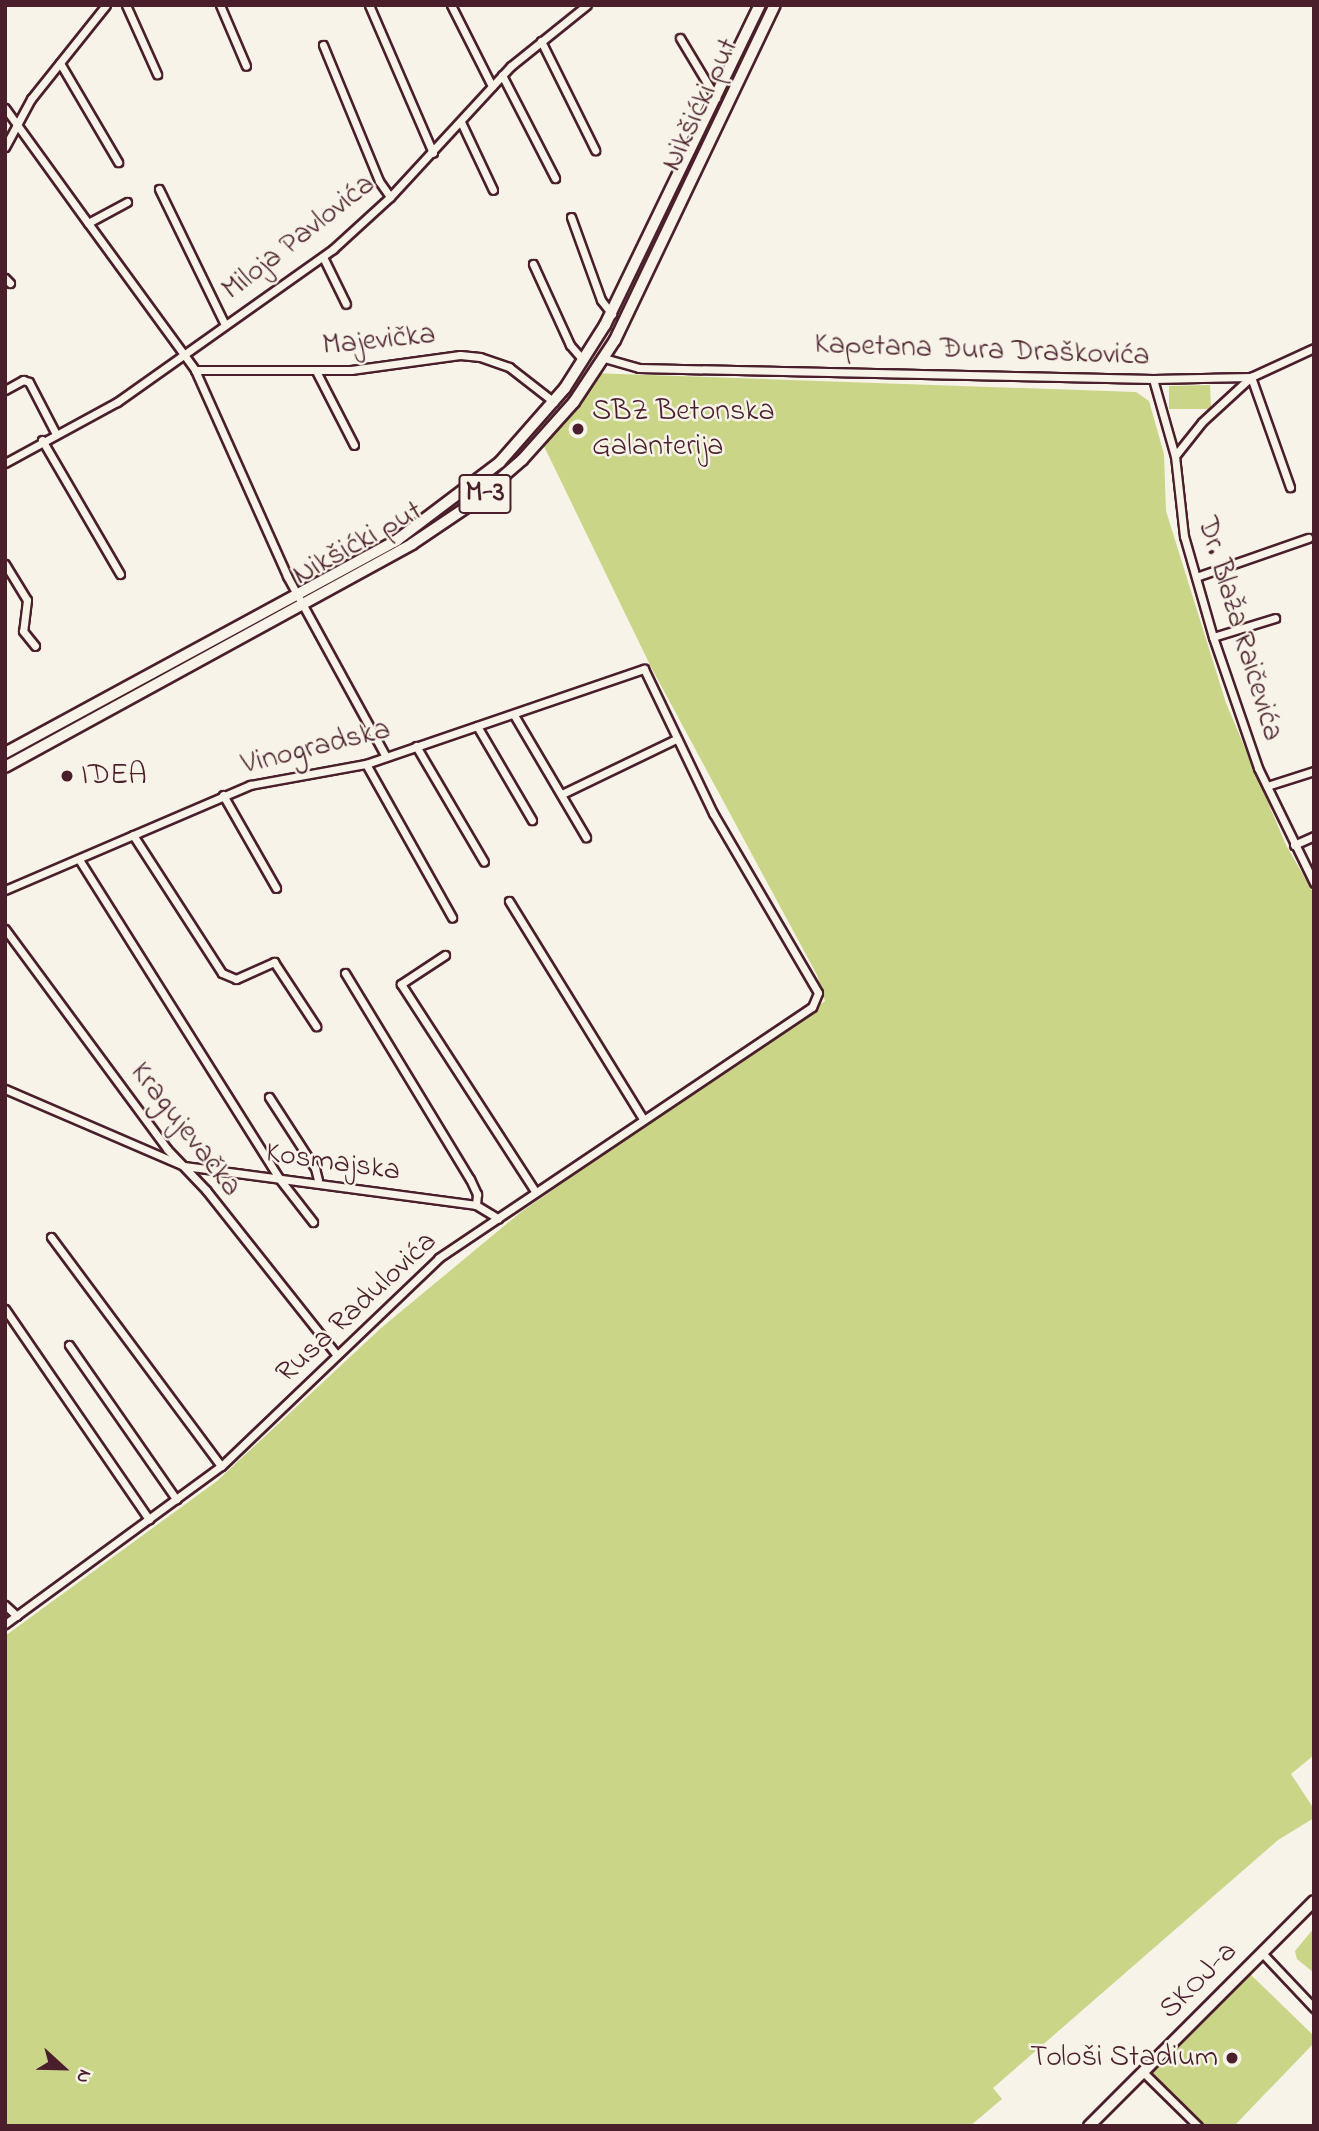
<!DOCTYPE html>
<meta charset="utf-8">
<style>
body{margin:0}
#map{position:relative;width:1319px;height:2131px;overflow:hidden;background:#f7f3e8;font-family:"Indie Flower",sans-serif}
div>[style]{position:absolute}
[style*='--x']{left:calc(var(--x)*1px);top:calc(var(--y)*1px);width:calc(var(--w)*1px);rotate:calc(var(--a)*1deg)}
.green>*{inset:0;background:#cad588}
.roads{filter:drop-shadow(2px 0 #4a1f2b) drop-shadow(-2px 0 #4a1f2b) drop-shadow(0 2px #4a1f2b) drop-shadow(0 -2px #4a1f2b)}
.street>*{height:7px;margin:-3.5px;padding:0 3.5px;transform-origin:3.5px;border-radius:3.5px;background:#f7f3e8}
.secondary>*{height:10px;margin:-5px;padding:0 5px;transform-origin:5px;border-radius:5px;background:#f7f3e8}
.primary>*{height:10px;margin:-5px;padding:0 5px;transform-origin:5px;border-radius:5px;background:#f7f3e8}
.dots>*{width:19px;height:19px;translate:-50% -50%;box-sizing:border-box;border:4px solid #f7f3e8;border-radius:50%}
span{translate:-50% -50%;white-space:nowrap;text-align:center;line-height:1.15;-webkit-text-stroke:5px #f7f3e8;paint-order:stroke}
.shield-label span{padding:2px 5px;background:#f7f3e8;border:2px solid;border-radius:5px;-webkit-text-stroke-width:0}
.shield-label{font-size:28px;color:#4a1f2b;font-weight:700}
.street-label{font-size:30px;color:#4a1f2b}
.poi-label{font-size:30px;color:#4a1f2b}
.left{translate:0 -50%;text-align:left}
.right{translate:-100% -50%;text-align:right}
.frame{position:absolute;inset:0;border:7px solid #4a1f2b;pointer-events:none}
.north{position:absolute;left:28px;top:2033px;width:70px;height:70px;-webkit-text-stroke:5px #f7f3e8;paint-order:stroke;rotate:112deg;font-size:19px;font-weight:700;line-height:28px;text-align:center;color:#4a1f2b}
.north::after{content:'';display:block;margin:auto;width:24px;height:32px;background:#4a1f2b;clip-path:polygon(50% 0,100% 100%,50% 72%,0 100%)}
</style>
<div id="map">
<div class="green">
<i style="clip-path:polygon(591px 373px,1136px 392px,1149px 401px,1164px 454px,1166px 511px,1226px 703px,1286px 845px,1314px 894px,1314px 1755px,1291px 1774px,1314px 1809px,1314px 1818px,1278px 1840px,993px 2088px,1002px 2099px,970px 2126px,5px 2126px,5px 1636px,217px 1481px,381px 1328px,521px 1212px,825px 1001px,817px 975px,651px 667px,542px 442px)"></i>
<i style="clip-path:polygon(1210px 385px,1211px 409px,1169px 409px,1169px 386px)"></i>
<i style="clip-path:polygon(1314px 1928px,1314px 1973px,1297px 1959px,1295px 1951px)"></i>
<i style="clip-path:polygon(1248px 1972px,1314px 2036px,1314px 2043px,1234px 2126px,1205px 2126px,1150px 2073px)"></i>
</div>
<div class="roads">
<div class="street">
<i style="--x:126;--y:5;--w:76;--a:65.8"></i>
<i style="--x:220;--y:5;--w:66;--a:66.9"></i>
<i style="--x:369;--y:5;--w:161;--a:66.6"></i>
<i style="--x:451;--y:5;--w:91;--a:63.2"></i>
<i style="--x:680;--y:38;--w:70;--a:59"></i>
<i style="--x:541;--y:41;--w:122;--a:63.6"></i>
<i style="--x:323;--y:45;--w:147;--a:67.6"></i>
<i style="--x:379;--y:181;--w:19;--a:55"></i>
<i style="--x:60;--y:63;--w:115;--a:59.6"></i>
<i style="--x:502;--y:75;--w:116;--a:62.8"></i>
<i style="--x:5;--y:108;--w:142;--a:54.2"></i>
<i style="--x:461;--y:122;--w:75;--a:64.8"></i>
<i style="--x:5;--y:147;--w:55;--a:-61.6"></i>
<i style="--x:31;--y:99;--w:120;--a:-51.4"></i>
<i style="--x:159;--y:189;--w:151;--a:64.1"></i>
<i style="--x:127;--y:202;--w:44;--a:151.7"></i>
<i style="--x:88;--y:223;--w:182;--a:53.9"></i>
<i style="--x:195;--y:370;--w:226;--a:65.9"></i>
<i style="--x:287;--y:576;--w:206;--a:61.3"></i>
<i style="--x:571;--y:217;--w:88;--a:70.1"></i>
<i style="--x:601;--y:300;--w:18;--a:52"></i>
<i style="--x:323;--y:257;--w:52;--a:63.9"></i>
<i style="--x:533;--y:264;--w:89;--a:65.4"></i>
<i style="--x:570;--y:345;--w:20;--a:49"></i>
<i style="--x:5;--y:278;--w:7;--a:45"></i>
<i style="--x:604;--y:358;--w:36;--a:16"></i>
<i style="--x:639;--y:368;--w:514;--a:1.23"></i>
<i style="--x:1153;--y:379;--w:98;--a:-1.2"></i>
<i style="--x:195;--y:370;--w:156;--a:0"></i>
<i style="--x:351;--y:370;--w:110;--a:-7.8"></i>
<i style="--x:460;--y:355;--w:20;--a:6"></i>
<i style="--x:480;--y:357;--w:31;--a:19"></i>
<i style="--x:509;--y:367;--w:57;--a:37.9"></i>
<i style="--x:316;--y:371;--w:83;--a:62.8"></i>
<i style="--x:1251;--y:377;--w:117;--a:70.5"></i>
<i style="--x:1153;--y:379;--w:80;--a:74.1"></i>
<i style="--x:1175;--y:456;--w:81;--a:83.6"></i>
<i style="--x:1184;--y:536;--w:105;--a:74"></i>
<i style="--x:1213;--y:637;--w:139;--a:71"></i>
<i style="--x:1258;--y:768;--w:128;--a:64"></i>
<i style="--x:5;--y:390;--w:21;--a:-29"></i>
<i style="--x:23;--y:380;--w:6;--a:18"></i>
<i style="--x:29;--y:382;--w:59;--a:62.6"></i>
<i style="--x:42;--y:440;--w:155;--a:59.8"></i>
<i style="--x:1175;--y:456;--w:43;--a:-51.5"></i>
<i style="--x:1202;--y:422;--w:67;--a:-42.6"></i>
<i style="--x:1251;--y:377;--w:69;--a:-24.7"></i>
<i style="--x:5;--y:463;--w:128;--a:-28.6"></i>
<i style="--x:117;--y:402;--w:265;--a:-35.3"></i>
<i style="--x:333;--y:249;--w:77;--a:-42.4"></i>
<i style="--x:390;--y:197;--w:178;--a:-47.3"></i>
<i style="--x:511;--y:66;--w:97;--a:-38.8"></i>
<i style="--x:5;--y:564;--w:42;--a:58.6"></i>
<i style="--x:27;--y:600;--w:31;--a:97"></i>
<i style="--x:23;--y:631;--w:19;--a:51"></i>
<i style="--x:1196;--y:577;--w:119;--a:-19.2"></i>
<i style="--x:1213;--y:637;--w:65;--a:-17"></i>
<i style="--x:514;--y:715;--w:142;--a:59.5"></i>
<i style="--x:477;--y:726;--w:109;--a:59.7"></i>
<i style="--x:416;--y:746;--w:134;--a:59.6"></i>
<i style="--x:366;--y:764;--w:176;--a:60.7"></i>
<i style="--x:1267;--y:786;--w:49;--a:-17.7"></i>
<i style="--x:562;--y:794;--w:124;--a:-25.7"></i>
<i style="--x:223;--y:795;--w:107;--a:60.3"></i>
<i style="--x:133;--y:835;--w:164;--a:57.2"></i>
<i style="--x:222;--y:973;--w:15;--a:23"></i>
<i style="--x:236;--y:979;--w:42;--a:-24.1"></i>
<i style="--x:274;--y:962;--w:77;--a:56.7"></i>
<i style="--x:1294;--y:845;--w:22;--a:-24"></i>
<i style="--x:80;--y:861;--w:373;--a:57.9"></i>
<i style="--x:278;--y:1177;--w:57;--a:52.1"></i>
<i style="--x:5;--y:890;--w:267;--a:-23.2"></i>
<i style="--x:250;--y:785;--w:118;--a:-10.3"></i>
<i style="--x:366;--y:764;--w:294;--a:-18.9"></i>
<i style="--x:644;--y:669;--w:160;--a:64.4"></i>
<i style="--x:713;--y:813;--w:208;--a:59.7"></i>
<i style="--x:818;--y:993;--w:15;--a:113"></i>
<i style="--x:812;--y:1007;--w:450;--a:146.1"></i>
<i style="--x:439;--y:1258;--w:301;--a:136.3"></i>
<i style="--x:221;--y:1466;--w:268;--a:143.8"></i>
<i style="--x:509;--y:901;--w:256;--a:58.4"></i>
<i style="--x:5;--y:929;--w:273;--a:53.6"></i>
<i style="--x:167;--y:1149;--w:57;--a:46.4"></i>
<i style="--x:206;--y:1190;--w:209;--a:51.6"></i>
<i style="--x:445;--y:955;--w:53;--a:146.6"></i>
<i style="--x:401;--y:984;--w:247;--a:57.1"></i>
<i style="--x:345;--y:973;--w:241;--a:58.8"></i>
<i style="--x:470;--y:1179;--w:17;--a:65"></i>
<i style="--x:477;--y:1194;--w:11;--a:95"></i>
<i style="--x:5;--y:1089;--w:195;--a:23.3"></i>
<i style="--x:184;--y:1166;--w:295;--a:7.6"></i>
<i style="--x:476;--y:1205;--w:26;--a:31"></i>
<i style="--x:269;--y:1097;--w:85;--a:57.1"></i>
<i style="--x:315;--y:1168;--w:12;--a:76"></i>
<i style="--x:51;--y:1237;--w:285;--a:53.4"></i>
<i style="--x:5;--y:1309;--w:255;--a:55.6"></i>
<i style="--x:69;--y:1345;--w:188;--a:55.2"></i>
<i style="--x:5;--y:1605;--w:16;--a:43"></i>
<i style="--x:1262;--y:1953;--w:76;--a:46.6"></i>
<i style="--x:1143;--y:2072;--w:77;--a:44.5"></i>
</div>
<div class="secondary">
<i style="--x:1089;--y:2126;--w:318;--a:-45"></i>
</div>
<div class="primary">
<i style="--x:5;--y:753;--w:446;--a:-28.5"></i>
<i style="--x:397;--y:540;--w:129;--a:-37.1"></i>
<i style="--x:500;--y:462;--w:98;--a:-48.7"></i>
<i style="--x:565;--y:388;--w:75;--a:-57.6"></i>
<i style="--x:605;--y:325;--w:356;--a:-64.2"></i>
<i style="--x:5;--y:767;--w:464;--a:-28.7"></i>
<i style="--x:412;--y:544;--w:70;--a:-33.9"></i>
<i style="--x:470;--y:505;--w:69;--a:-40.9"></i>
<i style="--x:522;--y:460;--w:78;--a:-48.1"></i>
<i style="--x:574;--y:402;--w:74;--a:-56.5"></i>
<i style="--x:615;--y:340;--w:371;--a:-64.5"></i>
</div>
</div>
<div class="dots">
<i style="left:578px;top:429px;background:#4a1f2b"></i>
<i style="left:67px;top:776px;background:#4a1f2b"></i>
<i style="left:1232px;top:2058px;background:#4a1f2b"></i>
</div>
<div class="shield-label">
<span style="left:485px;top:494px">M-3</span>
</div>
<div class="street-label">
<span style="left:701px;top:105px;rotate:-65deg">Nikšićki put</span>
<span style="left:299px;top:238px;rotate:-38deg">Miloja Pavlovića</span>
<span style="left:379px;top:341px;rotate:-6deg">Majevička</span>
<span style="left:982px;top:351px;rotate:2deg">Kapetana Đura Draškovića</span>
<span style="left:358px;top:544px;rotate:-29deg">Nikšićki put</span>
<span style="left:1239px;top:629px;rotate:73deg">Dr. Blaža Raičevića</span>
<span style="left:316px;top:748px;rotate:-14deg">Vinogradska</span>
<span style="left:185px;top:1130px;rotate:52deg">Kragujevačka</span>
<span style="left:333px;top:1163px;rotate:8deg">Kosmajska</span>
<span style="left:357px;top:1308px;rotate:-43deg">Rusa Radulovića</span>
<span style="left:1199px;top:1981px;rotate:-45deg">SKOJ-a</span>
</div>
<div class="poi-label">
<span class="left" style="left:592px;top:429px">SBZ Betonska<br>Galanterija</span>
<span class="left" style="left:81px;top:776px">IDEA</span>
<span class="right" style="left:1218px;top:2058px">Tološi Stadium</span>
</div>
<div class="frame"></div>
<div class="north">N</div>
</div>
